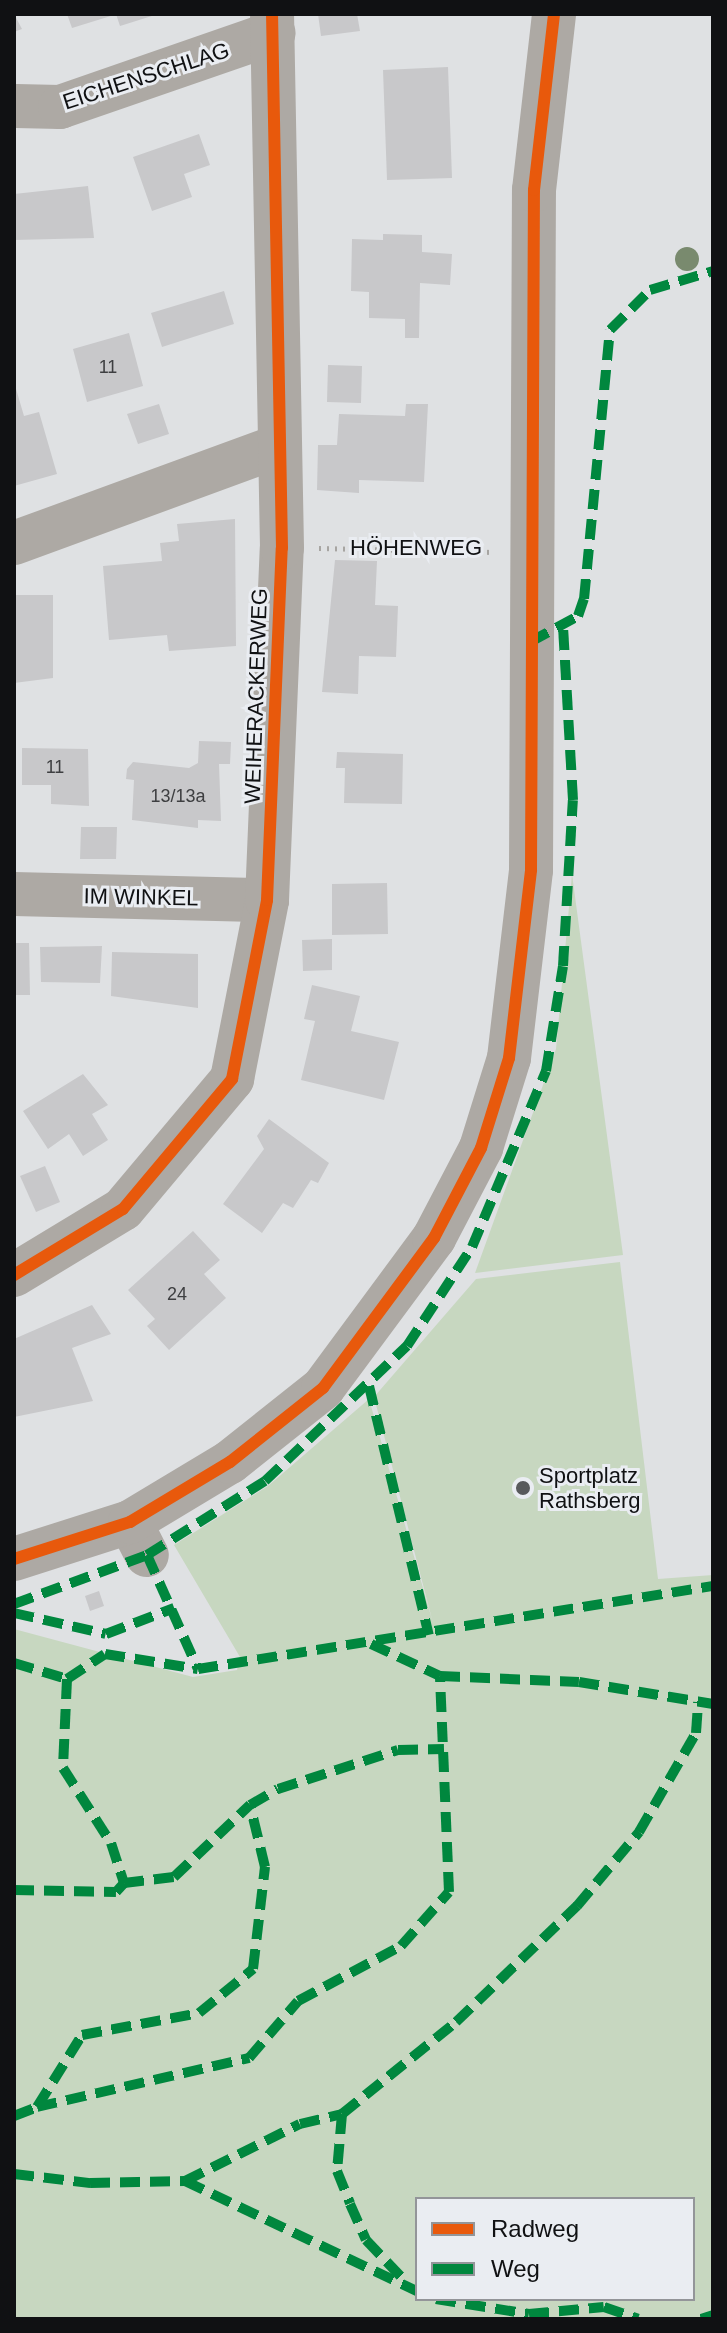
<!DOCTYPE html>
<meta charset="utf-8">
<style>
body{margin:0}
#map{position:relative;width:727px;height:2333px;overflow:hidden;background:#dfe1e3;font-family:Helvetica,sans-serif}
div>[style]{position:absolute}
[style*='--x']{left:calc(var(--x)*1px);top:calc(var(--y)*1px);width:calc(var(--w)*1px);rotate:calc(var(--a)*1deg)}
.green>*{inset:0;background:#c7d7c0}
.building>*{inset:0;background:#c8c8ca}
.path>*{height:5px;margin-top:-2.5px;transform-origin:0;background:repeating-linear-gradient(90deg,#a7a5a2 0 2px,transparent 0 8px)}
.minor>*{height:44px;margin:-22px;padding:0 22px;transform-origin:22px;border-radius:22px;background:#ada9a4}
.quiet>*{height:10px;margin-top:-5px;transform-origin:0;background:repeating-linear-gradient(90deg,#00873e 0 20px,transparent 0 30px)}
.cycleway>*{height:12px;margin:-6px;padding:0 6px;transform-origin:6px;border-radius:6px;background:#e8590c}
.trees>*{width:24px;height:24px;margin:-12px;border-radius:50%;background:#798a6e}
.dots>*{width:22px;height:22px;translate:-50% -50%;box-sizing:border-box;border:4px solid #eaedf2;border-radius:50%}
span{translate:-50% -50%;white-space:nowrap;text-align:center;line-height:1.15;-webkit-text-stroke:6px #eaedf2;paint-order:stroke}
.number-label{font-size:18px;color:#3e3f41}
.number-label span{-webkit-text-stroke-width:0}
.street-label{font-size:22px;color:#101113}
.poi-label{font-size:22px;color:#101113}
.left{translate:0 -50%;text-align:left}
.frame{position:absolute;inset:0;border:16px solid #101113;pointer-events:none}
.legend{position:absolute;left:415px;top:2197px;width:280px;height:104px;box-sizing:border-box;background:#eaedf2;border:2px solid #939599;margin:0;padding:10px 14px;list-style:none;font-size:24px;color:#101113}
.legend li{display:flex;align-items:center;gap:16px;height:40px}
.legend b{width:40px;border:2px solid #939599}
</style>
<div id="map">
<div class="green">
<i style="clip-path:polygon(572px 874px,623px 1255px,475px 1273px,556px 1049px)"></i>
<i style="clip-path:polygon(evenodd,620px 1262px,658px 1579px,713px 1575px,713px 2319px,14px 2319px,14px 1629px,193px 1677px,237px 1670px,240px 1657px,174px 1545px,268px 1486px,369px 1399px,433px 1623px,374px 1397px,476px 1279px,620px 1262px,417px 2199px,693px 2199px,693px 2299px,417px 2299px,417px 2199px)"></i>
</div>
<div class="building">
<i style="clip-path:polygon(14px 14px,22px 29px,14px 32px)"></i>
<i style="clip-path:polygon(67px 14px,114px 14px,114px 15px,72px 28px)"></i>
<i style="clip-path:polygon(116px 14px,155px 14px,155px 15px,120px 26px)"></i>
<i style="clip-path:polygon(318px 14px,357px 14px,360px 31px,321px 36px)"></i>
<i style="clip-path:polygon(448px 67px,452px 178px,387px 180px,383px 70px)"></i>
<i style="clip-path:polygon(199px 134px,210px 165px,184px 174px,192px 197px,152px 211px,133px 157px)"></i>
<i style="clip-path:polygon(88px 186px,94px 238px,14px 240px,14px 194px)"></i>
<i style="clip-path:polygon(383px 234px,422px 235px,422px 252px,452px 254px,450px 285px,420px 283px,419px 338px,405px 338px,405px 319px,369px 318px,369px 292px,351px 291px,352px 239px,383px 240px)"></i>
<i style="clip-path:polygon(224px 291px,234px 324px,162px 347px,151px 313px)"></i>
<i style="clip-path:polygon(129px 333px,143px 386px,87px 402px,73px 349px)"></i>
<i style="clip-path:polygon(328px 365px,362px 366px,361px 403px,327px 402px)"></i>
<i style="clip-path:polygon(14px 382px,24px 416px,39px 412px,57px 474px,14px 486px)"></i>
<i style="clip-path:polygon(159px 404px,169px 434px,138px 444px,127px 414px)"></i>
<i style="clip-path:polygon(406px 404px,428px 404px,424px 482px,359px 480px,359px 493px,317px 490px,318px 445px,337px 445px,339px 414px,405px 416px)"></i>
<i style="clip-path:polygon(235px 519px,236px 646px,169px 651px,167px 635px,109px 640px,103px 566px,162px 561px,160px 543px,179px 541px,177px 524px)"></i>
<i style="clip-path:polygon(335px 560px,377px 561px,375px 605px,398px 606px,396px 657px,359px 656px,358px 694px,322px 692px)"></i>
<i style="clip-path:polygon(14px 595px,53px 595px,53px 678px,14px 683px)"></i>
<i style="clip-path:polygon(199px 741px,231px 742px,230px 764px,219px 764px,221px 821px,198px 820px,198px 828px,132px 820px,134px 780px,126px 779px,127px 769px,133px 762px,189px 768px,198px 763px)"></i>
<i style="clip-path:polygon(22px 748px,88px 749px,89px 806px,51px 804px,51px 785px,22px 785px)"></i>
<i style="clip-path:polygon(337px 752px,403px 754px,402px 804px,344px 803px,345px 768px,336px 768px)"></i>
<i style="clip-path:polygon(81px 827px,117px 827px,116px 859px,80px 859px)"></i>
<i style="clip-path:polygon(387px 883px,388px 934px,332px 935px,332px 884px)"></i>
<i style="clip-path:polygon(332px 939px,332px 970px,303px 971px,302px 940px)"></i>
<i style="clip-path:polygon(14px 943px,29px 943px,30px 995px,14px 995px)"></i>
<i style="clip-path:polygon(102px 946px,100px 983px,41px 982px,40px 947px)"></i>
<i style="clip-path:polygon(112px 952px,198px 954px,198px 1008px,111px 996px)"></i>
<i style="clip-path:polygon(312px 985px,360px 996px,351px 1031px,399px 1042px,384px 1100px,301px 1080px,315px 1021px,304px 1019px)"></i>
<i style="clip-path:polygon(83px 1074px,108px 1105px,92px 1114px,108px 1140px,83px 1156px,69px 1134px,48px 1149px,23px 1111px)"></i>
<i style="clip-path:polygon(269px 1119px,329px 1163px,318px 1183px,311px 1180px,293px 1208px,283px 1203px,262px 1233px,223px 1204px,264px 1149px,257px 1136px)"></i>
<i style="clip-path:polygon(45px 1166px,60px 1202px,36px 1212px,20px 1176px)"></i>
<i style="clip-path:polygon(193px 1231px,220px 1260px,204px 1274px,226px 1298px,169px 1350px,147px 1326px,155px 1319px,128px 1290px)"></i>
<i style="clip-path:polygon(92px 1305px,111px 1334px,72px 1348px,93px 1401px,14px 1417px,14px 1339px)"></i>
<i style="clip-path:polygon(99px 1591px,104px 1606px,90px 1611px,85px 1596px)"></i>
</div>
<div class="path">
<i style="--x:319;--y:548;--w:175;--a:1.3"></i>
</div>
<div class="minor">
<i style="--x:16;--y:106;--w:44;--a:1.3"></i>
<i style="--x:60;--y:107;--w:226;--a:-19.1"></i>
<i style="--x:14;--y:543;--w:282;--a:-20.1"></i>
<i style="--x:14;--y:894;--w:253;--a:1.4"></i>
<i style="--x:14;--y:1275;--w:127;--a:-31.2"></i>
<i style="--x:123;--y:1209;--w:170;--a:-50"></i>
<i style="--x:232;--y:1079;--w:182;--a:-78.9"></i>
<i style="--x:267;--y:900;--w:352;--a:-87.6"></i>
<i style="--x:282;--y:548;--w:534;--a:-91.07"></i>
<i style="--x:130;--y:1522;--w:37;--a:63"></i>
<i style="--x:14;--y:1559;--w:122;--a:-17.7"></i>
<i style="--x:130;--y:1522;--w:117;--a:-31"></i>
<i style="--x:230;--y:1462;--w:119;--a:-38.5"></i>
<i style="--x:323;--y:1388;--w:187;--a:-53.5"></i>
<i style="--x:434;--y:1238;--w:102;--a:-62.4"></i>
<i style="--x:481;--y:1148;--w:94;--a:-72.7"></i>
<i style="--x:509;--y:1058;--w:189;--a:-83.3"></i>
<i style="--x:531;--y:870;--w:680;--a:-89.75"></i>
<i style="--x:534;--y:190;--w:177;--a:-83.5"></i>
</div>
<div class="quiet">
<i style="--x:530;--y:642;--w:55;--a:-28.4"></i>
<i style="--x:578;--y:616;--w:18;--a:-71"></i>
<i style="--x:584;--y:599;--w:270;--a:-84.5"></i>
<i style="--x:610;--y:330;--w:57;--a:-45"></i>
<i style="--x:650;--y:290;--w:66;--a:-16.8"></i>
<i style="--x:369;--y:1386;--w:256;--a:76.5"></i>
<i style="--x:147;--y:1555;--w:125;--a:65.9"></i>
<i style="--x:14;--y:1604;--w:142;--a:-20.2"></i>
<i style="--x:147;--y:1555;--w:139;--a:-32.1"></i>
<i style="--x:265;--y:1481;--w:196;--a:-43.6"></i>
<i style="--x:407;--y:1346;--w:118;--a:-56.7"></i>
<i style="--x:472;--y:1247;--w:191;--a:-67.2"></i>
<i style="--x:546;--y:1071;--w:106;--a:-80.8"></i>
<i style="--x:563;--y:966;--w:166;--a:-86.6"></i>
<i style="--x:573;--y:800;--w:174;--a:-93.3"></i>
<i style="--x:14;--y:1613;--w:94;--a:12.9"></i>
<i style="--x:106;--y:1634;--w:73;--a:-20.9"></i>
<i style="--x:371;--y:1644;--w:76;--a:24.9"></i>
<i style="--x:440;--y:1676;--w:139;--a:2.5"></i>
<i style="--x:579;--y:1682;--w:136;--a:9.3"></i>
<i style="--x:14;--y:1663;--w:55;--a:16.8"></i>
<i style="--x:67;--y:1679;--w:45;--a:-33.3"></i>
<i style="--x:105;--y:1654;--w:94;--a:9.2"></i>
<i style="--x:198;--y:1669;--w:522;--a:-9.16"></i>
<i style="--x:67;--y:1679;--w:89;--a:92.6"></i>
<i style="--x:63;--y:1768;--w:89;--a:57.4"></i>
<i style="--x:111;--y:1843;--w:42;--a:72"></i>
<i style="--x:124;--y:1883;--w:50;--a:-6.8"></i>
<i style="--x:174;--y:1877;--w:105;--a:-43.5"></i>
<i style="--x:250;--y:1805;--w:32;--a:-30"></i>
<i style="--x:278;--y:1789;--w:126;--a:-18"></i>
<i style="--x:398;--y:1750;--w:46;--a:-1.2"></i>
<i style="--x:14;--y:1890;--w:102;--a:1.1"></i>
<i style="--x:116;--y:1892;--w:12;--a:-48"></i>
<i style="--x:37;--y:2107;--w:218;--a:-13"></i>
<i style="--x:249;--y:2058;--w:75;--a:-49.3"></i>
<i style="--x:298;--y:2001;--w:117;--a:-28.1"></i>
<i style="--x:401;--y:1946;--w:72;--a:-48.4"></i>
<i style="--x:449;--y:1892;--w:216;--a:-92.4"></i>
<i style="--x:342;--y:2114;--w:57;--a:95"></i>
<i style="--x:337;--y:2171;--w:35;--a:68"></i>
<i style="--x:350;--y:2204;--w:39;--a:66"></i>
<i style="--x:366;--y:2240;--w:59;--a:46.4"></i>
<i style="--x:14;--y:2116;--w:25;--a:-21"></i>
<i style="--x:37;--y:2107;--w:85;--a:-58"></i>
<i style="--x:82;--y:2035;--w:119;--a:-10.6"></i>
<i style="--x:199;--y:2013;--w:70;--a:-39.2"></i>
<i style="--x:253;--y:1969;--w:103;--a:-83.3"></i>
<i style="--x:265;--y:1867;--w:64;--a:-103.6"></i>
<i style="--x:14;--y:2174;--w:77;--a:6.8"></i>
<i style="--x:90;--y:2183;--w:95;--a:-1.2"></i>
<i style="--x:185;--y:2181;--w:257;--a:25.4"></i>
<i style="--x:185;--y:2181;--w:128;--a:-26.4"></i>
<i style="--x:300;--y:2124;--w:43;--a:-13.4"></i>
<i style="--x:342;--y:2114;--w:146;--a:-38.9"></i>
<i style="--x:456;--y:2022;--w:168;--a:-43.8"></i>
<i style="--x:577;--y:1906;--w:97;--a:-50"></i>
<i style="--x:639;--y:1832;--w:114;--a:-60.1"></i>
<i style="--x:696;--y:1733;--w:31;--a:-86"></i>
<i style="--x:436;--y:2299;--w:94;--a:9.2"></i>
<i style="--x:529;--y:2314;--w:75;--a:-5.3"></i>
<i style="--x:604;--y:2307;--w:36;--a:19"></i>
<i style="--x:701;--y:2319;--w:13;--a:-18"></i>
</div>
<div class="cycleway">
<i style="--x:14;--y:1275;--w:127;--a:-31.2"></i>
<i style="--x:123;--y:1209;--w:170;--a:-50"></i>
<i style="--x:232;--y:1079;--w:182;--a:-78.9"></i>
<i style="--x:267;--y:900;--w:352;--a:-87.6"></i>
<i style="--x:282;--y:548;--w:534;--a:-91.07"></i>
<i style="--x:14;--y:1559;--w:122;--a:-17.7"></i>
<i style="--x:130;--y:1522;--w:117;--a:-31"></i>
<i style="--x:230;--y:1462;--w:119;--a:-38.5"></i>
<i style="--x:323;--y:1388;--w:187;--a:-53.5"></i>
<i style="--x:434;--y:1238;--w:102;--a:-62.4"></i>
<i style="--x:481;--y:1148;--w:94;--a:-72.7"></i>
<i style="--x:509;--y:1058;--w:189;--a:-83.3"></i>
<i style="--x:531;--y:870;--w:680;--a:-89.75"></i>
<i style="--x:534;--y:190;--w:177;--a:-83.5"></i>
</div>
<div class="trees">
<i style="left:687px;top:259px"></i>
</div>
<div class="dots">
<i style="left:523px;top:1488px;background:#585a5c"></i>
</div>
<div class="number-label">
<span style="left:108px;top:367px">11</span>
<span style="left:55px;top:767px">11</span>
<span style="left:178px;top:796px">13/13a</span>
<span style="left:177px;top:1294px">24</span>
</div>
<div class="street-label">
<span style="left:146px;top:76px;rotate:-18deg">EICHENSCHLAG</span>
<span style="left:416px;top:548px">HÖHENWEG</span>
<span style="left:256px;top:696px;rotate:-88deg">WEIHERACKERWEG</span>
<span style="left:141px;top:897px;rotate:1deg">IM WINKEL</span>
</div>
<div class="poi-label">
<span class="left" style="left:539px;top:1488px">Sportplatz<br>Rathsberg</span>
</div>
<div class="frame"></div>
<ul class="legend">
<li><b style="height:10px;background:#e8590c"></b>Radweg</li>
<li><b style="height:10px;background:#00873e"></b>Weg</li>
</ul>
</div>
